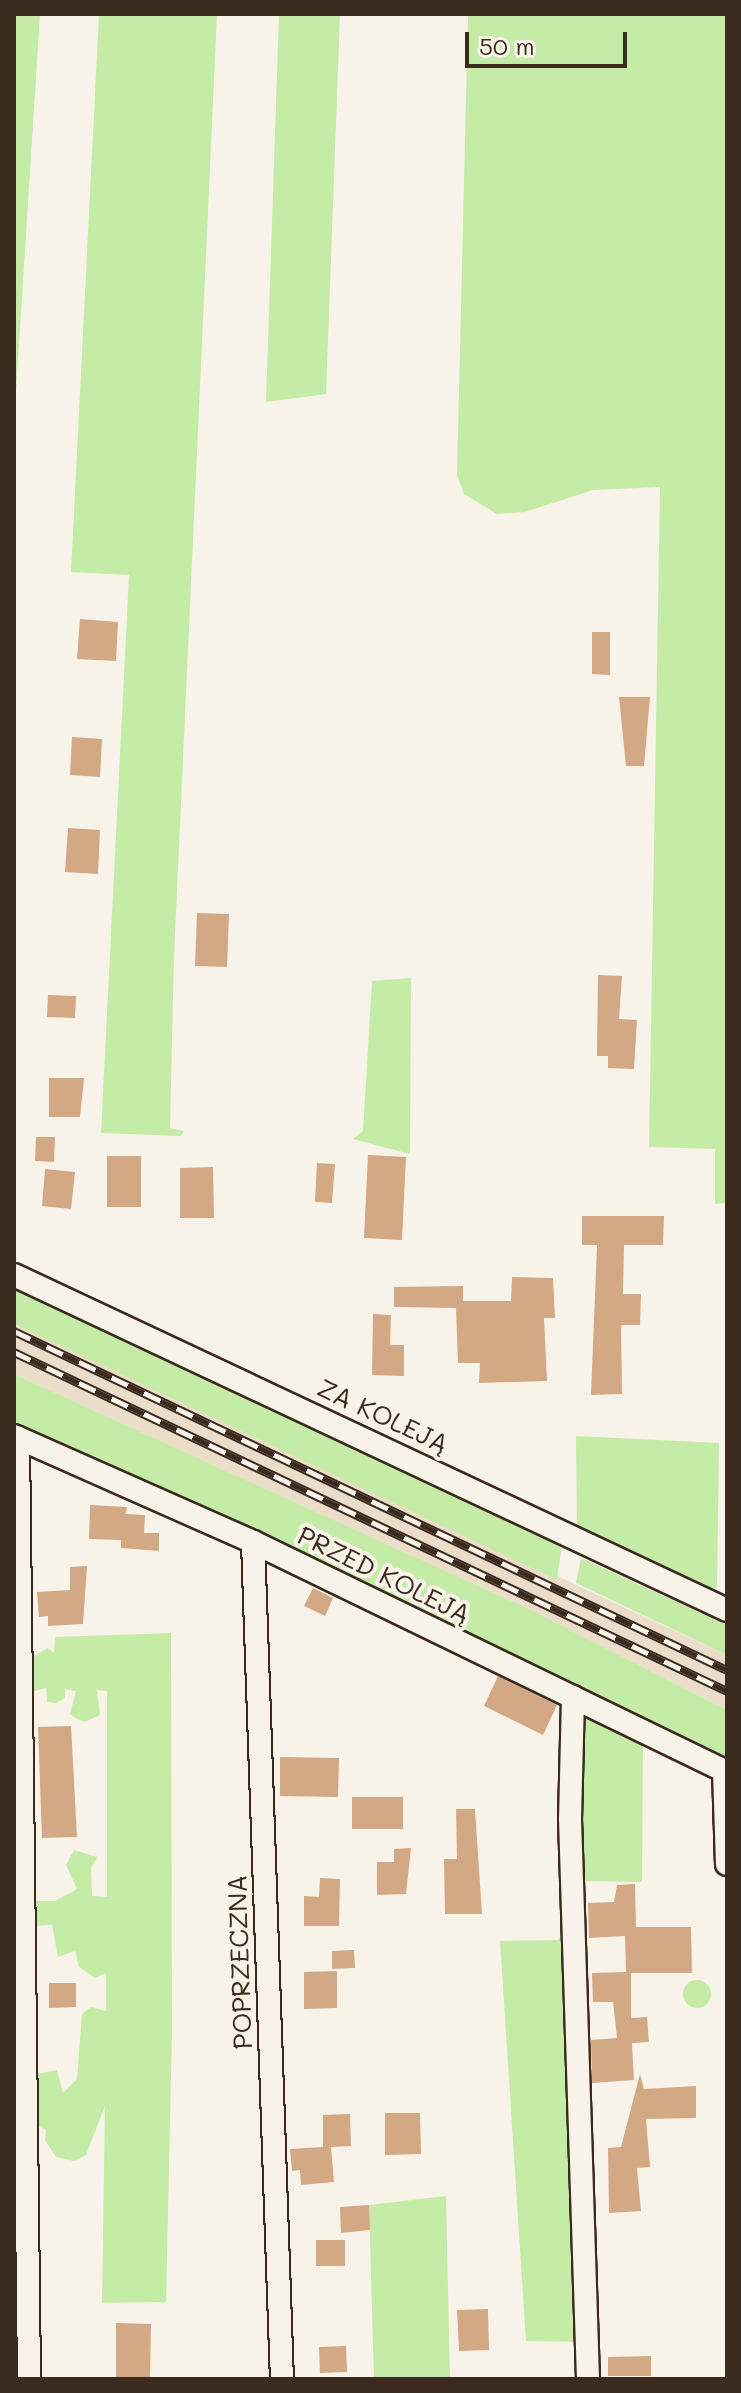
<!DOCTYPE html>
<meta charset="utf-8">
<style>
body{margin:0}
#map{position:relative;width:741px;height:2393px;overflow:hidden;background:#f7f3e8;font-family:Mali,sans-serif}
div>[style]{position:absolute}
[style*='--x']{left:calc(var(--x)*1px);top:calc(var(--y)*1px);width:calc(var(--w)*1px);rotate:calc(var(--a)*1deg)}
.built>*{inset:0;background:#ecdcca}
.green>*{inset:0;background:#c4eca7}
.round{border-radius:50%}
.building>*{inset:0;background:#d3a884}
.roads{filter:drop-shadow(2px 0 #3b2a1e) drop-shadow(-2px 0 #3b2a1e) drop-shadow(0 2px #3b2a1e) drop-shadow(0 -2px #3b2a1e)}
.minor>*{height:22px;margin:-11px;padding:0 11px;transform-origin:11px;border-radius:11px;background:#f7f3e8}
.rail>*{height:9px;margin-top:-4.5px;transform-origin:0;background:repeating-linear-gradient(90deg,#f7f3e8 0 18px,#3b2a1e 0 36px);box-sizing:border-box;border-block:2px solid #3b2a1e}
span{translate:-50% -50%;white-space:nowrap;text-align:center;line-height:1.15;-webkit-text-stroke:8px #f7f3e8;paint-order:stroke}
.street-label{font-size:26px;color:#3b2a1e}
.frame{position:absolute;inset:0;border:16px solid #3b2a1e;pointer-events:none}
.scale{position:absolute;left:465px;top:32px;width:162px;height:36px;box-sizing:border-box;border:4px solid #3b2a1e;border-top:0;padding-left:10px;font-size:24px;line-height:28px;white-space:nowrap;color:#3b2a1e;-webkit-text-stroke:6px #f7f3e8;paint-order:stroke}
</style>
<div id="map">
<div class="built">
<i style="clip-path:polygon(14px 1324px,727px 1655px,727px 1710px,527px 1608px,14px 1374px)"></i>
</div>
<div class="green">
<i style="clip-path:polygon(14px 14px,40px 14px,14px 423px)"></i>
<i style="clip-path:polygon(99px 14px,217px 14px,174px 956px,170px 1128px,184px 1131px,181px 1136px,101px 1133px,129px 575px,71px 572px)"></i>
<i style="clip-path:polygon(279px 14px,340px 14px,326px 394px,266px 402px)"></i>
<i style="clip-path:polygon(468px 14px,727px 14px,727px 1203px,715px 1204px,715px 1149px,649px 1147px,660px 487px,593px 490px,525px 512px,497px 514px,464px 494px,457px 475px)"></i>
<i style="clip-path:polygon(411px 978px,410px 1154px,353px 1139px,363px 1131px,372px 981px)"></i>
<i style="clip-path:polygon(14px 1286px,562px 1543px,557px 1580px,14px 1324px)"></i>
<i style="clip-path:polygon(14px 1374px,527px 1608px,727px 1710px,727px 1762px,14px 1422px)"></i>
<i style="clip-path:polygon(576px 1436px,719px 1443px,717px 1588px,705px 1589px,577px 1531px)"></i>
<i style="clip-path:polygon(581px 1558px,727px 1625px,727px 1655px,576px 1583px)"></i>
<i style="clip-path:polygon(171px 1633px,172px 2033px,166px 2302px,102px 2303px,105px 2106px,86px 2155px,74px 2161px,56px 2157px,45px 2140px,46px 2130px,36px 2125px,32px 2075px,57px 2070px,63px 2093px,77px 2079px,82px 2014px,91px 2007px,106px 2011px,106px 1973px,95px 1978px,88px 1973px,79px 1967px,75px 1951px,58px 1957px,52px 1925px,31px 1926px,26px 1912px,36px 1901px,55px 1901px,77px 1889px,66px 1865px,74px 1850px,97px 1857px,91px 1869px,92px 1896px,107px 1897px,107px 1691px,97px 1690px,100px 1715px,85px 1722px,77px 1719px,70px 1714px,76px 1691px,65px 1689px,65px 1698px,56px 1703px,47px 1702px,46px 1688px,31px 1692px,27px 1660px,48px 1648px,54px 1653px,55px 1637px)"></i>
<i style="clip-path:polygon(586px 1715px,643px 1740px,642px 1882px,578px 1881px,579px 1722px)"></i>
<i style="clip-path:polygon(565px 1933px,579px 2342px,526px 2341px,500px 1941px,558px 1940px)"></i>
<i class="round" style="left:683px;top:1980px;width:28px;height:28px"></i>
<i style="clip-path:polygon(446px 2196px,450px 2379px,374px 2379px,369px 2205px)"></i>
</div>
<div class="building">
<i style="clip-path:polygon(80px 619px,118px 622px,116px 661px,77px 659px)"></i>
<i style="clip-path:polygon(592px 632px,610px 632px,610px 675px,592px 674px)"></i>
<i style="clip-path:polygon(619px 697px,650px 697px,644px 766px,626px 766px)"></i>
<i style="clip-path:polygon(72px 737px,102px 739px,100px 777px,70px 775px)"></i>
<i style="clip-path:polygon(68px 828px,100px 830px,98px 874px,65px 872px)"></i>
<i style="clip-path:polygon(197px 913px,229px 914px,227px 967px,195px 966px)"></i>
<i style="clip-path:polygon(598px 975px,622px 976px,619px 1019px,637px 1020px,634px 1069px,608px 1068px,608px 1056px,597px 1056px)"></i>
<i style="clip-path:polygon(48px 995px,76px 996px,75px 1018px,47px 1017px)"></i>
<i style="clip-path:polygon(49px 1078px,84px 1078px,80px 1117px,49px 1117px)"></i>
<i style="clip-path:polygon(36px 1137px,55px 1137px,54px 1162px,35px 1161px)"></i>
<i style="clip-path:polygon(368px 1155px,406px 1157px,402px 1240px,364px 1238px)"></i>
<i style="clip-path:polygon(107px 1156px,141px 1156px,141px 1207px,107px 1207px)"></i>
<i style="clip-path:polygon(317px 1163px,335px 1164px,332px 1203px,315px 1202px)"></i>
<i style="clip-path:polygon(213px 1167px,214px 1218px,180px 1218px,180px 1168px)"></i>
<i style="clip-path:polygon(45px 1169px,75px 1172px,71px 1209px,42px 1206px)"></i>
<i style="clip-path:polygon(582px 1216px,664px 1216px,663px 1245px,624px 1245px,623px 1294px,641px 1294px,640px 1325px,621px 1325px,622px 1394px,591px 1395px,597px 1245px,582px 1245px)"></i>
<i style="clip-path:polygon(512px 1277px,553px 1278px,555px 1318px,544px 1318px,547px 1381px,479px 1383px,480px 1363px,458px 1363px,456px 1308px,394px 1307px,394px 1287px,463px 1286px,463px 1301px,511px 1301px)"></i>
<i style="clip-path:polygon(373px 1314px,391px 1315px,390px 1345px,404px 1345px,404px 1376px,372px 1375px)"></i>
<i style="clip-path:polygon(90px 1505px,127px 1507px,126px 1514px,145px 1515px,144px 1533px,159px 1533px,159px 1551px,121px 1548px,121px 1540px,89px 1539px)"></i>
<i style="clip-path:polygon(87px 1566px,83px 1624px,48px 1626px,48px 1616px,39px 1617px,37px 1592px,70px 1590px,70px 1567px)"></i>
<i style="clip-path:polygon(313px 1588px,333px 1598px,325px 1616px,304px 1606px)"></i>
<i style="clip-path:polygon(498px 1676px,557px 1705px,543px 1735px,484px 1706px)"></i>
<i style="clip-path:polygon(71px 1726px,77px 1837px,42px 1838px,38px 1727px)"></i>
<i style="clip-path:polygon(280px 1757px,339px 1758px,338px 1797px,280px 1796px)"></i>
<i style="clip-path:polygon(352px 1797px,403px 1797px,403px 1829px,352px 1829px)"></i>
<i style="clip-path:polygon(456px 1809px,475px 1809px,482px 1914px,445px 1914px,444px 1859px,457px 1859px)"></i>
<i style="clip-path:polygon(411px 1848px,406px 1894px,377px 1895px,377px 1862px,394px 1862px,394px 1849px)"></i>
<i style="clip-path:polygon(320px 1878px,340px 1879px,339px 1926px,304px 1926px,304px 1896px,319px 1897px)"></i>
<i style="clip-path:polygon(635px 1884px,636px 1927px,691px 1927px,692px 1973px,631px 1973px,631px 2018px,647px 2017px,649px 2042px,632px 2043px,634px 2080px,592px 2083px,591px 2040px,617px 2038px,613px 2002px,593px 2002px,592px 1973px,626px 1972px,625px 1936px,589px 1938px,588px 1903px,614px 1902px,617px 1885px)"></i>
<i style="clip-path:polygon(354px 1950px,355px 1968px,332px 1969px,332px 1951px)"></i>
<i style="clip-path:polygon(337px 1971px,337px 2008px,304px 2009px,304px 1972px)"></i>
<i style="clip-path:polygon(49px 1983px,76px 1983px,76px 2007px,49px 2008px)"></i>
<i style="clip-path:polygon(640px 2074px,644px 2089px,696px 2086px,696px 2118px,646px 2119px,650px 2167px,637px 2168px,641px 2211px,609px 2213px,608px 2148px,621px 2147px)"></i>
<i style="clip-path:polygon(385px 2113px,420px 2113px,421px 2154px,385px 2155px)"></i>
<i style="clip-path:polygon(350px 2114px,351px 2146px,331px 2147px,334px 2182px,301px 2185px,300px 2170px,292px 2171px,290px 2149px,323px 2147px,323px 2115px)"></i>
<i style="clip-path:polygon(369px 2205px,370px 2230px,341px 2233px,340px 2207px)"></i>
<i style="clip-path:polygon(316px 2240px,345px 2240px,345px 2266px,316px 2266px)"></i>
<i style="clip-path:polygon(488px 2309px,489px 2350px,459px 2351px,457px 2310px)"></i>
<i style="clip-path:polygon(116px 2323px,151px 2324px,150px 2379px,116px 2379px)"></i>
<i style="clip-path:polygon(346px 2346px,347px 2372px,320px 2373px,319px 2347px)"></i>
<i style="clip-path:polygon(651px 2356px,651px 2376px,608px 2376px,608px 2357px)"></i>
</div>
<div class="roads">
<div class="minor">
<i style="--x:14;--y:1275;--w:788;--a:25.17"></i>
<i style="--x:14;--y:1436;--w:261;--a:23.9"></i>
<i style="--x:253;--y:1542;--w:527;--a:25.88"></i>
<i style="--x:18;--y:1438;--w:941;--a:89.33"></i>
<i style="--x:253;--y:1542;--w:838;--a:88.02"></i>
<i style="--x:573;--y:1697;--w:122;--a:91.4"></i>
<i style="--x:570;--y:1819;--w:560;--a:88.16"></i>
<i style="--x:724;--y:1770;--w:94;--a:88.2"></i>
</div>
</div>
<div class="rail">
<i style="--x:14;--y:1331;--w:789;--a:25.43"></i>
<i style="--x:14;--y:1352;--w:789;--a:25.43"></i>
</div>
<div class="street-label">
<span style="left:383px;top:1416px;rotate:25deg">ZA KOLEJĄ</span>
<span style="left:384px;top:1575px;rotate:26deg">PRZED KOLEJĄ</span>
<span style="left:240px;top:1962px;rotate:-92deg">POPRZECZNA</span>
</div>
<div class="frame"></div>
<div class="scale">50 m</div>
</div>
